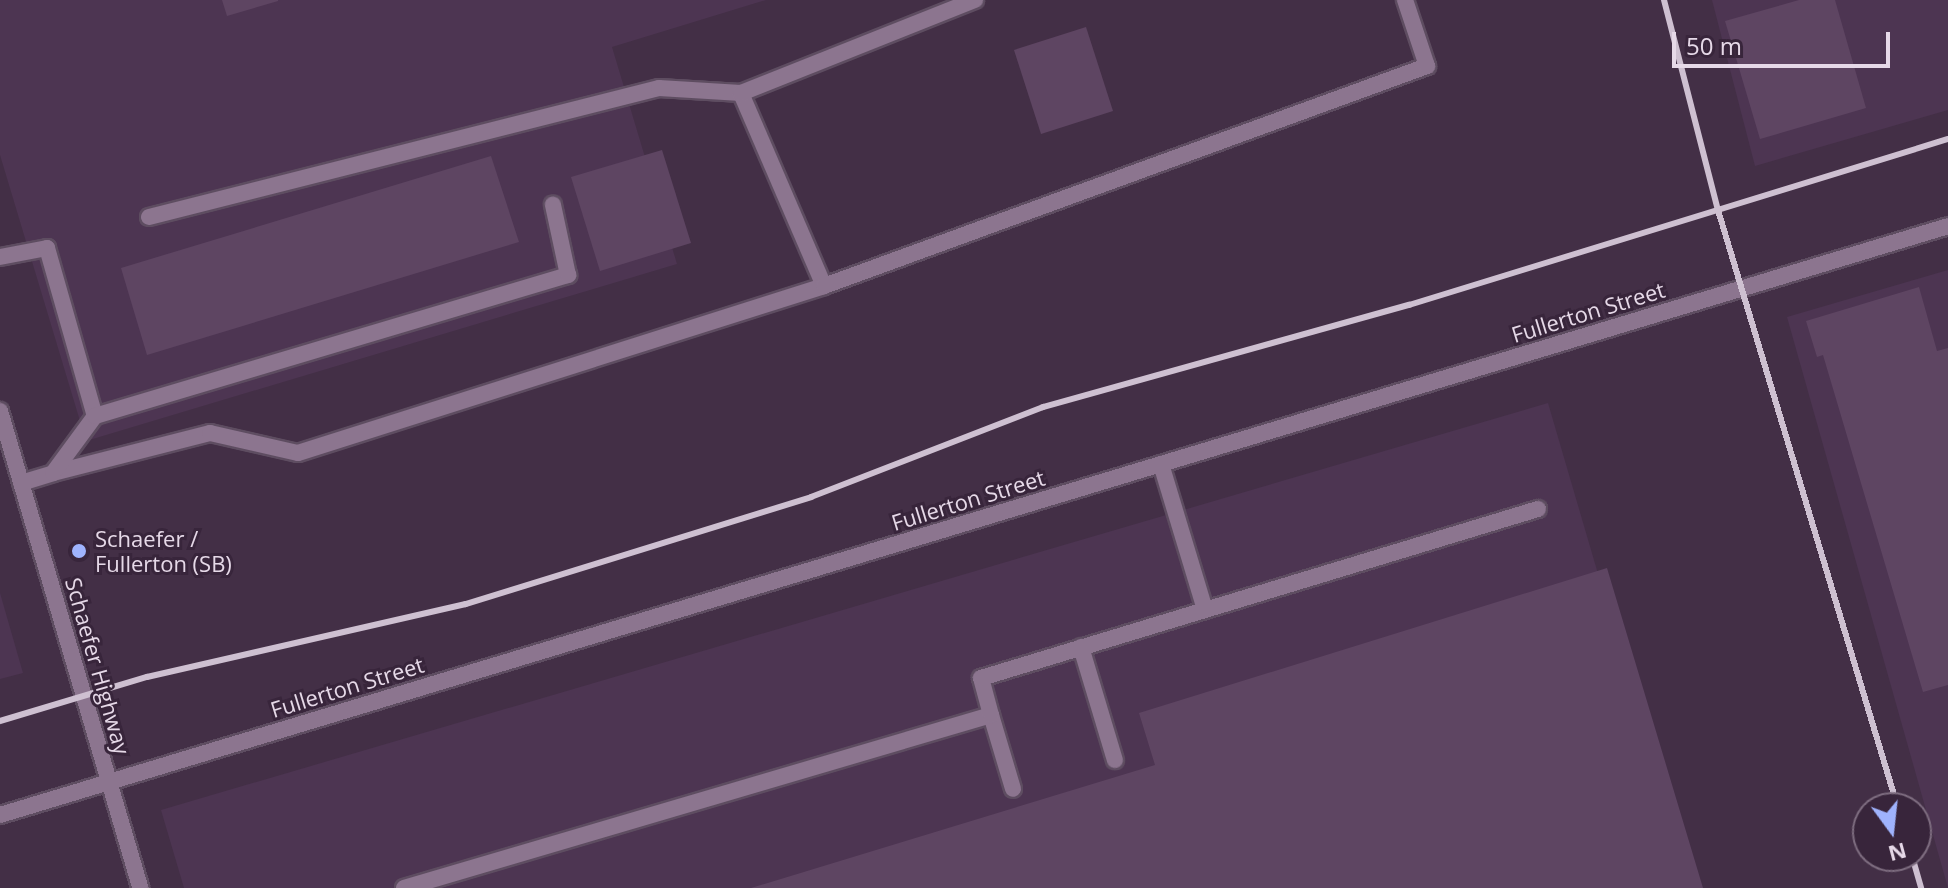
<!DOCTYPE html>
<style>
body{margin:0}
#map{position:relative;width:1948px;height:888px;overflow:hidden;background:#432f46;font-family:"Open Sans",sans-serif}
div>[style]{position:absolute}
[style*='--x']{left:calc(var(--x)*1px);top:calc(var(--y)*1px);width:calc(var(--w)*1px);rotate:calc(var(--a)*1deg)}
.built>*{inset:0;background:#4d3552}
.building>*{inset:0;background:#5e4562}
.roads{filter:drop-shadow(2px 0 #5e4d61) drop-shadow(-2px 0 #5e4d61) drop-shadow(0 2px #5e4d61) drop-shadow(0 -2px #5e4d61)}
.service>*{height:16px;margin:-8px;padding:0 8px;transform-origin:8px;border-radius:8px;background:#8c758f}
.tertiary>*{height:16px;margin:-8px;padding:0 8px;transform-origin:8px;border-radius:8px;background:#8c758f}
.rail>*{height:6px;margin:-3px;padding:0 3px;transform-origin:3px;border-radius:3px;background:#cec0d1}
.dots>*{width:22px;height:22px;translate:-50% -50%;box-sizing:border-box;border:4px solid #38253b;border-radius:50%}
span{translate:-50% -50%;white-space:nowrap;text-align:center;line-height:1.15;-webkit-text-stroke:6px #38253b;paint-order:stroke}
.street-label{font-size:22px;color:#e6d9e8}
.poi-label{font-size:22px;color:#e6d9e8}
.left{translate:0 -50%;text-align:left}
.north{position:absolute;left:1852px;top:792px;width:80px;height:80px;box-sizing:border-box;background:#38253b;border:2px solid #7e6d80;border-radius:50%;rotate:165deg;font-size:22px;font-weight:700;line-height:32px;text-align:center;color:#e6d9e8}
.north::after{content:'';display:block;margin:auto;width:28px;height:36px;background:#9fb3fd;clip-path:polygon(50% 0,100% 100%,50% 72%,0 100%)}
.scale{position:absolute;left:1672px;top:32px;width:218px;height:36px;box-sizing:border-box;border:4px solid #e6d9e8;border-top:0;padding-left:10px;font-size:24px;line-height:28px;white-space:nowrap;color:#e6d9e8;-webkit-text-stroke:6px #38253b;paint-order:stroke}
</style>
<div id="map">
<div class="built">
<i style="clip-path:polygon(0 0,766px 0,612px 47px,677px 264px,86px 441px,0 155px)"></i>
<i style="clip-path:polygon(1712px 0,1948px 0,1948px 110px,1755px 166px)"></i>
<i style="clip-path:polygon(1948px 270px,1948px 888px,1787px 317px)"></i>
<i style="clip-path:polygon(1548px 403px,1690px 888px,184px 888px,161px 810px)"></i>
<i style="clip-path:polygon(0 593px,23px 673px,0 679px)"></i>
</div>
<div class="building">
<i style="clip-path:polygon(222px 0,278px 0,278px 1px,227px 16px)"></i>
<i style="clip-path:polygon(1799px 0,1835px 0,1866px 108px,1760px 139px,1725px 21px)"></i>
<i style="clip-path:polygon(1086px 27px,1113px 111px,1041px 134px,1014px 50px)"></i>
<i style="clip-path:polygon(662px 150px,691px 243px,600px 271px,571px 177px)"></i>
<i style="clip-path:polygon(491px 156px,519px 242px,147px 355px,121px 268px)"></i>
<i style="clip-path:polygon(1919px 287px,1937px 351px,1948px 348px,1948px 685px,1923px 692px,1823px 355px,1817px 357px,1806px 321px)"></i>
<i style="clip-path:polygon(1607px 568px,1703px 888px,751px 888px,1155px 765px,1139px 713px)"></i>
</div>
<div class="roads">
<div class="service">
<i style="--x:149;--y:217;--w:526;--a:-14.19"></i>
<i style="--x:659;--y:88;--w:82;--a:3.5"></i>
<i style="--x:0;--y:257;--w:48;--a:-10.8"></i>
<i style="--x:47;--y:248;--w:175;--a:74.1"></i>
<i style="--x:824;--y:286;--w:210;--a:-113.3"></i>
<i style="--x:741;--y:93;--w:252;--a:-21.7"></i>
<i style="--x:1161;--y:464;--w:152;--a:73.2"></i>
<i style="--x:53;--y:473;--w:162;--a:-14.3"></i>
<i style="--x:210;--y:433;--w:90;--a:12.8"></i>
<i style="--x:298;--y:453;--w:552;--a:-17.61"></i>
<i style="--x:824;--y:286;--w:642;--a:-20.04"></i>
<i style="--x:1427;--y:66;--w:70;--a:-108.4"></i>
<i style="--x:21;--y:483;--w:34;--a:-17"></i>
<i style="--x:53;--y:473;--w:71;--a:-53.6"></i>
<i style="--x:95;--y:416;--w:494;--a:-16.6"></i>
<i style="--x:568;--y:275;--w:72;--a:-102.1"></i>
<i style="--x:1081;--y:647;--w:118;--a:73.3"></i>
<i style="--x:991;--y:715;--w:77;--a:73.4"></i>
<i style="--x:404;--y:888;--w:612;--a:-16.42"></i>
<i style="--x:991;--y:715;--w:38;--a:-105"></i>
<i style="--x:981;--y:678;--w:582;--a:-16.88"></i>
</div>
<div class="tertiary">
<i style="--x:0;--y:411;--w:497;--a:73.6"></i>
<i style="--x:0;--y:815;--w:2035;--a:-16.82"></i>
</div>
</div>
<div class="rail">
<i style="--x:1664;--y:0;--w:217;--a:75.6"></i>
<i style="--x:1718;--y:210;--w:625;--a:73.25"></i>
<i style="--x:0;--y:721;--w:153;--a:-16.7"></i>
<i style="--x:147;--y:677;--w:327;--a:-12.9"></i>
<i style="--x:466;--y:604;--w:361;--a:-17.2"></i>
<i style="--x:811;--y:497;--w:249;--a:-21.2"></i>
<i style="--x:1043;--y:407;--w:380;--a:-15.6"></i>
<i style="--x:1409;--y:305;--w:564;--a:-17.12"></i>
<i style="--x:1912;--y:856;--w:33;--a:74"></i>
</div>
<div class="dots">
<i style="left:79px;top:551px;background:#9fb3fd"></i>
</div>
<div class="street-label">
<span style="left:1588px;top:312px;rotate:-17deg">Fullerton Street</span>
<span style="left:968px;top:500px;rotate:-17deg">Fullerton Street</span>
<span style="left:98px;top:666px;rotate:74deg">Schaefer Highway</span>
<span style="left:347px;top:687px;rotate:-17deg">Fullerton Street</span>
</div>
<div class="poi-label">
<span class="left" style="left:95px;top:551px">Schaefer /<br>Fullerton (SB)</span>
</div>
<div class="north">N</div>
<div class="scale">50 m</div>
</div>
